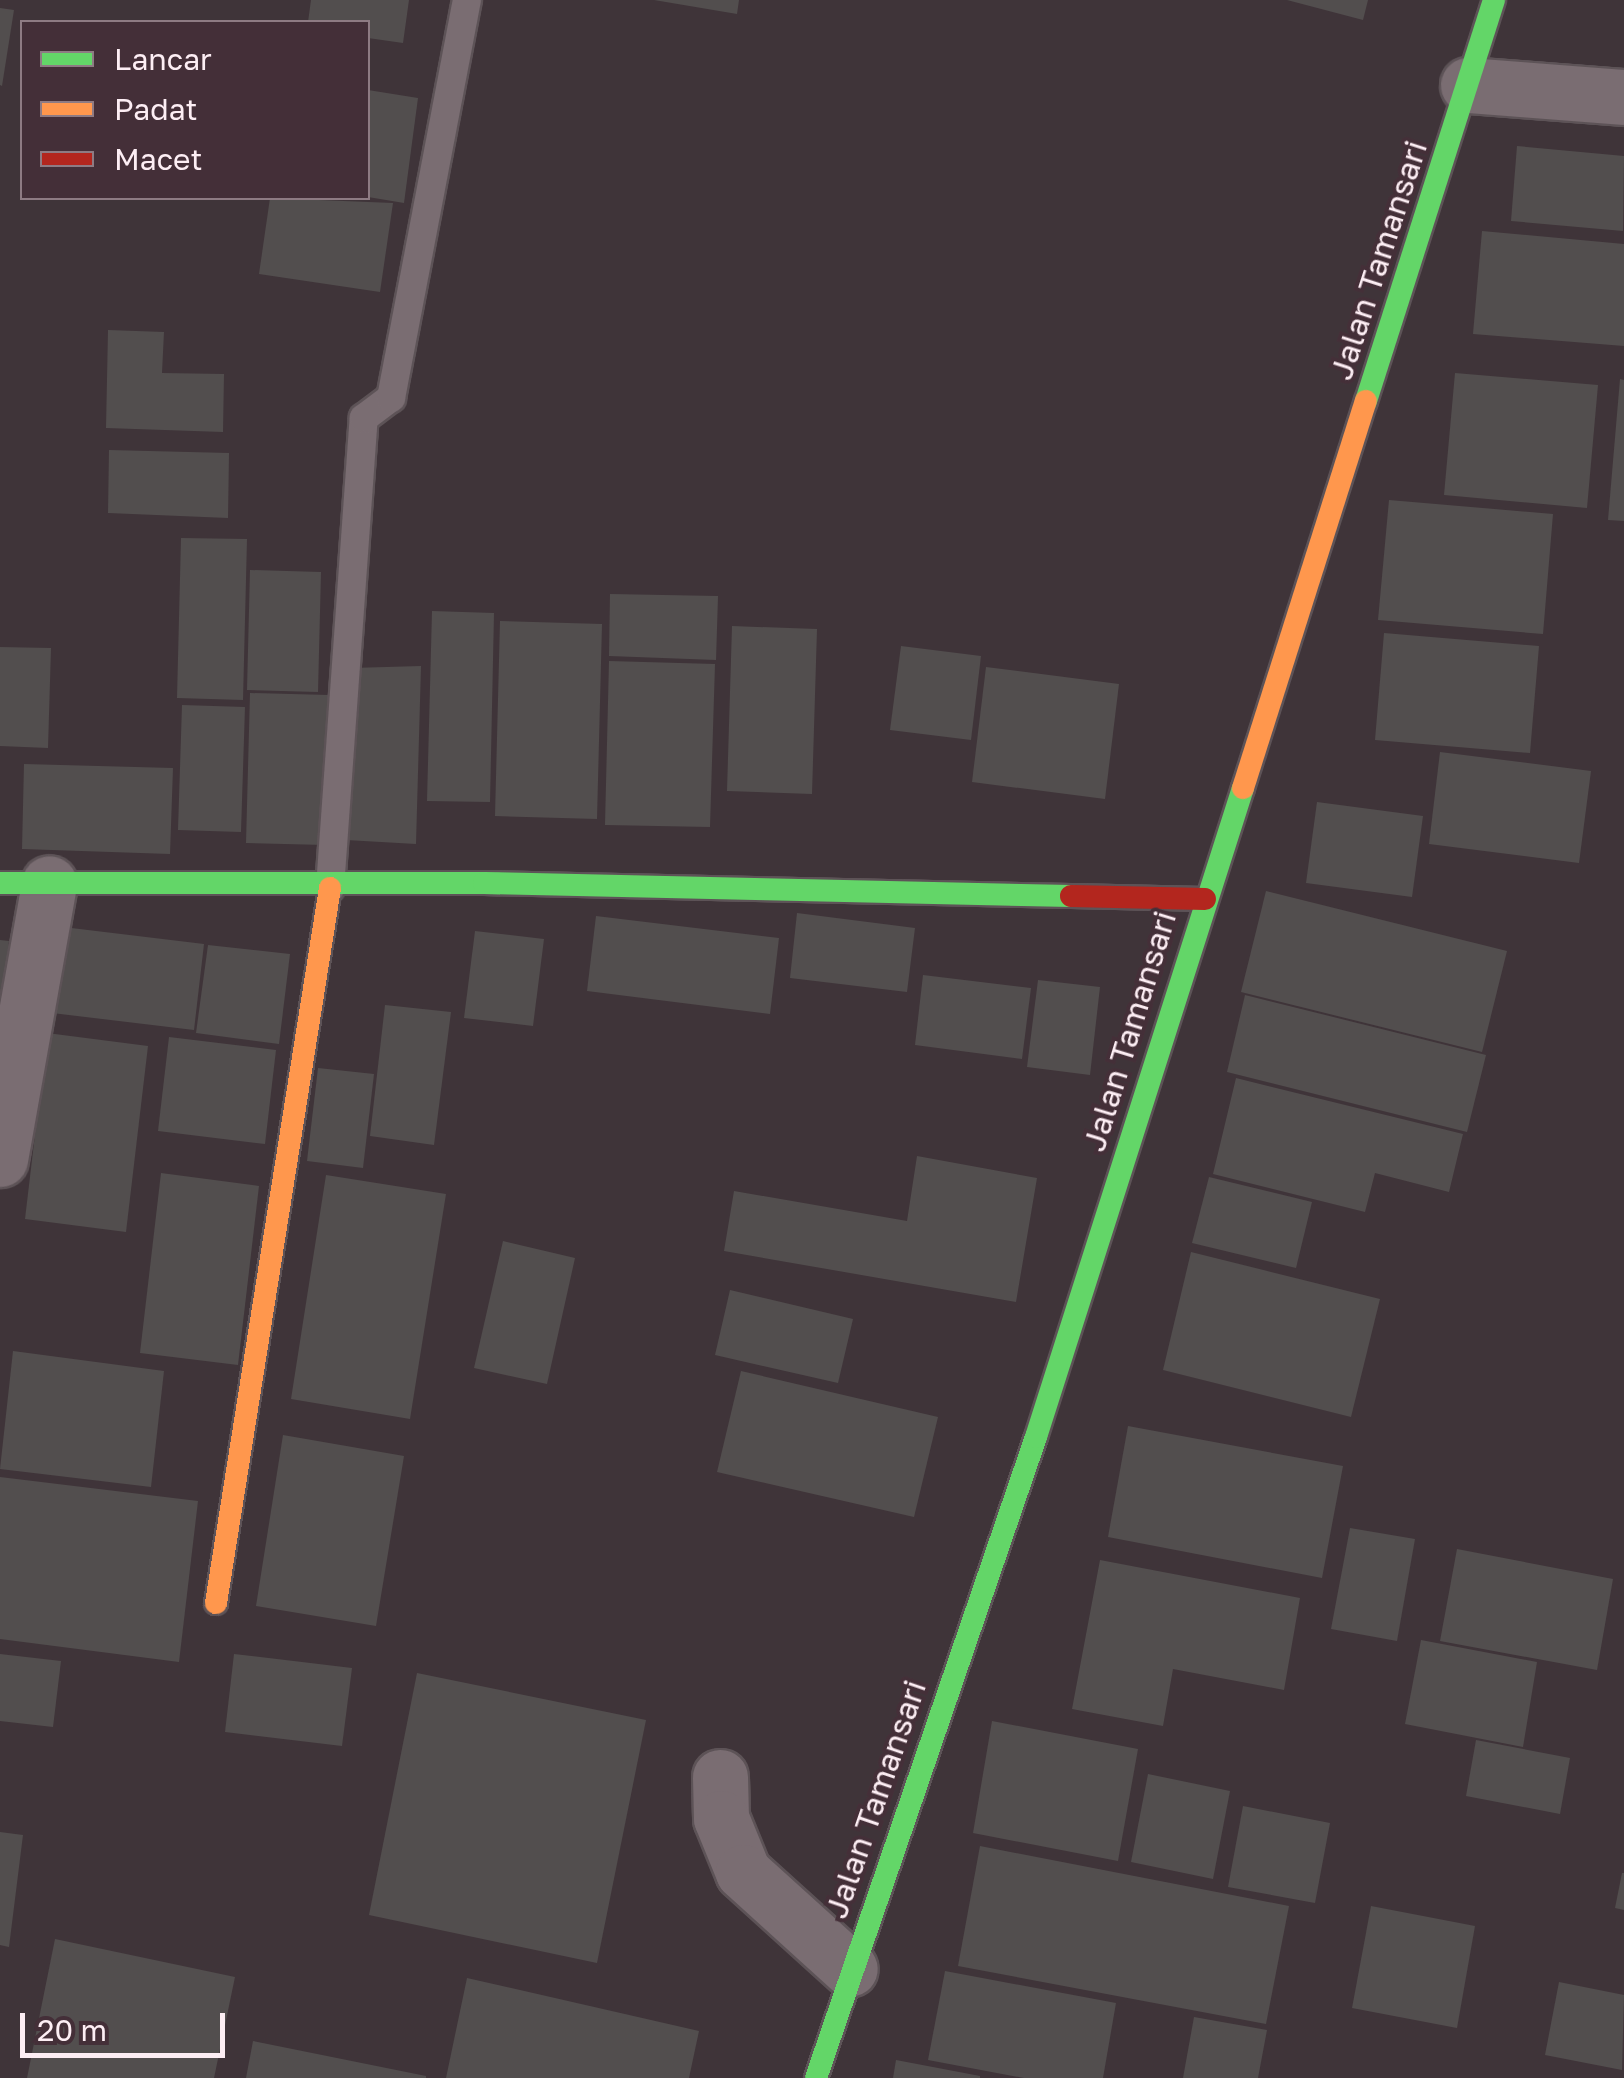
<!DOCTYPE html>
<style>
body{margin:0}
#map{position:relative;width:1624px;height:2078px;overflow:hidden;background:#3f3439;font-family:"Golos Text",sans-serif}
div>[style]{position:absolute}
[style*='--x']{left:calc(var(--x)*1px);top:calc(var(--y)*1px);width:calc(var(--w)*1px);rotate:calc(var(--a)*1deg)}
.building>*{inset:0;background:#524e4e}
.roads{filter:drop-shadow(2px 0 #5d5357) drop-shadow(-2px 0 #5d5357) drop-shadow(0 2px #5d5357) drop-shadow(0 -2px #5d5357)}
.lane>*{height:28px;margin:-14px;padding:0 14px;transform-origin:14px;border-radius:14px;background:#7a6d72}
.street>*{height:55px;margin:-27.5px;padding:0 27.5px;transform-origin:27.5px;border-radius:27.5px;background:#7a6d72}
.fast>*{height:22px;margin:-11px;padding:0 11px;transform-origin:11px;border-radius:11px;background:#63d668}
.slow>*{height:22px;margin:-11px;padding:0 11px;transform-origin:11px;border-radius:11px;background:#ff974d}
.jam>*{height:22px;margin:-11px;padding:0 11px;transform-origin:11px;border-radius:11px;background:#b3261e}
span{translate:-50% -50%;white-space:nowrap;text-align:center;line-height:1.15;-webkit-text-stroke:8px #442f38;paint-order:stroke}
.street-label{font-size:32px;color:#fdeef4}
.legend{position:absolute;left:20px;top:20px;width:350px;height:180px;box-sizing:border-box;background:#442f38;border:2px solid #8e7b83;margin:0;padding:12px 18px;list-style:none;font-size:30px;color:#fdeef4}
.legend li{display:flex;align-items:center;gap:20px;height:50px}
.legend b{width:50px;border:2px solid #8e7b83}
.scale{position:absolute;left:20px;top:2013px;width:205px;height:45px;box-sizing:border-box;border:5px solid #fdeef4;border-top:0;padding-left:12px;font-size:30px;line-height:35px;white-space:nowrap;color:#fdeef4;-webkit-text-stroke:8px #442f38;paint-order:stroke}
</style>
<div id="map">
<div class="building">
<i style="clip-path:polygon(311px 0,409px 0,403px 43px,368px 38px,368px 22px,308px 22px)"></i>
<i style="clip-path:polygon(654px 0,739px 0,737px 14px)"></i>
<i style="clip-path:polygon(1287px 0,1368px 0,1363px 20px)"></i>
<i style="clip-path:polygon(0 8px,14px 10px,2px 86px,0 85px)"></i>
<i style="clip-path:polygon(368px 90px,418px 98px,404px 203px,368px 197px)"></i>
<i style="clip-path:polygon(1517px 146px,1624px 156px,1623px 231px,1511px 221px)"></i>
<i style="clip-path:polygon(270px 198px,393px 203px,380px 292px,259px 274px)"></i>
<i style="clip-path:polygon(1482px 231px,1624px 244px,1624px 346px,1473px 334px)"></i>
<i style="clip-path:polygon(108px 330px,164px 332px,162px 373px,224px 374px,223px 432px,106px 428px)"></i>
<i style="clip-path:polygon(1455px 373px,1598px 385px,1587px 508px,1444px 495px)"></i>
<i style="clip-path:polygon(1620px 379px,1624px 380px,1624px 521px,1608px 520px)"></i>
<i style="clip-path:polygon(109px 450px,229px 453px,228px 518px,108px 513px)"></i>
<i style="clip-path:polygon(1389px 500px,1553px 514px,1543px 634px,1378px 620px)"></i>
<i style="clip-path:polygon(181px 538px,247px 539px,243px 700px,177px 698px)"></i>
<i style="clip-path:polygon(250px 570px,321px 572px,318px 692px,247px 690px)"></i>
<i style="clip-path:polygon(610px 594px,718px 596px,716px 660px,609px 656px)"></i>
<i style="clip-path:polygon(432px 611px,494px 613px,490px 802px,427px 801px)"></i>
<i style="clip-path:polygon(500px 621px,602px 624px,597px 819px,495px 816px)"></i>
<i style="clip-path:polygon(732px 626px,817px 629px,812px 794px,727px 791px)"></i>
<i style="clip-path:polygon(1384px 633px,1539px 646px,1530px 753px,1375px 740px)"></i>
<i style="clip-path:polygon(901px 646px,981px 656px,971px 740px,890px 730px)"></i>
<i style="clip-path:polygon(0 647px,51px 648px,48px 748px,0 746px)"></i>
<i style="clip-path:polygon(609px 661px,715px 664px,710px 827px,605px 825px)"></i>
<i style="clip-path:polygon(421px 666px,416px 844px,346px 840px,351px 668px)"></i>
<i style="clip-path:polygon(986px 667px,1119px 684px,1105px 799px,972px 782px)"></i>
<i style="clip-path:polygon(250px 693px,329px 695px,325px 845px,246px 843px)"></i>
<i style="clip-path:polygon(182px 705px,245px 707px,241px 832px,178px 830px)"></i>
<i style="clip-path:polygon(1440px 752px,1591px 771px,1579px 863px,1429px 844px)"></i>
<i style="clip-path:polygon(24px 764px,173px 768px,170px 854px,22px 849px)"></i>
<i style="clip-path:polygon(1317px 802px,1423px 816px,1412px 897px,1306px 883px)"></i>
<i style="clip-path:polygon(1266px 891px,1507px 951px,1482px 1052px,1241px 992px)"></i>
<i style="clip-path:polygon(797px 913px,915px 928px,907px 992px,790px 978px)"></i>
<i style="clip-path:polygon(596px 916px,779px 938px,770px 1014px,587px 991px)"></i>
<i style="clip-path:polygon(63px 927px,204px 944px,194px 1030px,52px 1013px)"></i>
<i style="clip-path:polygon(475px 931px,544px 939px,533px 1026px,464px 1018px)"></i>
<i style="clip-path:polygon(0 940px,9px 941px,2px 999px,0 999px)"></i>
<i style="clip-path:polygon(208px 945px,290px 954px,279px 1044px,196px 1033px)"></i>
<i style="clip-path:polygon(923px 975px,1031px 988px,1022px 1059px,915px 1045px)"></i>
<i style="clip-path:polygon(1038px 980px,1100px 987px,1090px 1075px,1027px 1067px)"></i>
<i style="clip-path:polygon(1245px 995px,1486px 1055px,1467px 1132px,1227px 1072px)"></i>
<i style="clip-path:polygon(385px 1005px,451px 1012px,434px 1145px,370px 1136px)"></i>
<i style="clip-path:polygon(47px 1033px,148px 1046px,126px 1232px,25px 1219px)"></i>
<i style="clip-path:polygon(169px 1037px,276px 1050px,265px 1144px,158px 1131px)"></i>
<i style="clip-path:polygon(318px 1068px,374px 1074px,363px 1168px,307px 1161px)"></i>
<i style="clip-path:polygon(1236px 1078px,1463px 1134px,1449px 1192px,1375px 1173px,1365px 1212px,1213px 1174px)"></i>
<i style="clip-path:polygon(917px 1156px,1037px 1178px,1016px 1302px,724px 1251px,734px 1191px,907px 1221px)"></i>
<i style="clip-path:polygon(161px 1173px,259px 1186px,238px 1365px,140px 1353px)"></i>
<i style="clip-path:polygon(326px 1175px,446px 1194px,410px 1419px,291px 1399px)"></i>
<i style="clip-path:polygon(1209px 1177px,1312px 1202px,1296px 1268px,1192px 1243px)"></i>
<i style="clip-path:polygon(503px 1241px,575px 1258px,547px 1384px,474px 1368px)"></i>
<i style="clip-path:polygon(1191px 1252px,1380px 1299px,1351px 1417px,1163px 1370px)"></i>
<i style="clip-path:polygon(730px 1290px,853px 1319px,838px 1383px,715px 1355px)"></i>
<i style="clip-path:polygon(13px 1351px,164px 1371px,151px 1487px,0 1469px)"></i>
<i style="clip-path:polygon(741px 1371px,938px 1417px,914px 1517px,717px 1472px)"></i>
<i style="clip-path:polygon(1128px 1426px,1343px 1466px,1322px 1578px,1108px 1537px)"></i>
<i style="clip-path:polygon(283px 1435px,404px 1456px,376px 1626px,256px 1606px)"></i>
<i style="clip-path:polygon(0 1477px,198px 1501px,179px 1662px,0 1639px)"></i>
<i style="clip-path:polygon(1350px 1528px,1415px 1539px,1397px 1641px,1331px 1629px)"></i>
<i style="clip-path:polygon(1457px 1549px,1613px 1579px,1597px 1670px,1440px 1641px)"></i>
<i style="clip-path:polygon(1100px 1560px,1300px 1598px,1284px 1690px,1173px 1669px,1163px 1726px,1072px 1709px)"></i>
<i style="clip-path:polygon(1421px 1640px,1537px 1662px,1523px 1747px,1405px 1724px)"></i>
<i style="clip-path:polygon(0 1654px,61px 1661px,53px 1727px,0 1721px)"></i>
<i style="clip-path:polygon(234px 1654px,352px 1668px,342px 1746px,225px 1732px)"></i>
<i style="clip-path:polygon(417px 1673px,646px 1720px,597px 1963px,369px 1915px)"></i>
<i style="clip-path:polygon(992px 1721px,1138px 1749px,1118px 1861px,973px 1833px)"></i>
<i style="clip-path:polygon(1476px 1740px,1570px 1758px,1560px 1814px,1466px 1796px)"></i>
<i style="clip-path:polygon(1148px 1774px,1230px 1791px,1213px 1879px,1131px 1862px)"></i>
<i style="clip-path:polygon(1243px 1806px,1330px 1823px,1315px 1903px,1228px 1887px)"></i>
<i style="clip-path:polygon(0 1832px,23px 1835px,9px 1947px,0 1945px)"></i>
<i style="clip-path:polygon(980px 1846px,1289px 1906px,1266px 2024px,958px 1966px)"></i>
<i style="clip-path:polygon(1622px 1873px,1624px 1873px,1624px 1910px,1615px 1908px)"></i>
<i style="clip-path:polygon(1371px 1906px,1475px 1926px,1457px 2028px,1352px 2008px)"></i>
<i style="clip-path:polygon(55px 1939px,235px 1977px,214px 2078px,27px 2078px)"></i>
<i style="clip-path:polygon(945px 1971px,1116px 2003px,1103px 2078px,1024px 2078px,928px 2060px)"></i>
<i style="clip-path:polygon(467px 1978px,699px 2031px,689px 2078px,446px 2078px)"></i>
<i style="clip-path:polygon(1559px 1982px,1624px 1995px,1622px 2070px,1545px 2055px)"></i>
<i style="clip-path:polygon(1194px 2017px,1267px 2030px,1258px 2078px,1183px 2078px)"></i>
<i style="clip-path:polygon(253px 2041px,426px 2076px,426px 2078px,246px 2078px)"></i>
<i style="clip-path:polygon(896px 2060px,980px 2076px,980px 2078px,893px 2078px)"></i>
</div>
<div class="roads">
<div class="lane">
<i style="--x:330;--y:888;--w:471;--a:-85.9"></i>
<i style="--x:364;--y:418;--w:34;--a:-37"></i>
<i style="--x:391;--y:398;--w:405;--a:-79.2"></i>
</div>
<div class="street">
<i style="--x:1468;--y:85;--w:156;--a:4.4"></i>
<i style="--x:0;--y:1159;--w:280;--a:-79.9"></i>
<i style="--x:720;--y:1777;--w:41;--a:88.6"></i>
<i style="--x:721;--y:1818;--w:58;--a:67.8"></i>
<i style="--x:743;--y:1872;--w:144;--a:42.2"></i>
</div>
<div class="fast">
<i style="--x:1366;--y:401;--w:421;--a:-72.3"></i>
<i style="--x:0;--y:883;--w:484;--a:0"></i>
<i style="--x:484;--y:883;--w:587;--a:1.27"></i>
<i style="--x:816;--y:2078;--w:678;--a:-71.06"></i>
<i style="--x:1036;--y:1437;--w:681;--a:-72.31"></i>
</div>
<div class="slow">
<i style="--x:1243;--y:788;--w:406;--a:-72.4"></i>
<i style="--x:216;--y:1603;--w:724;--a:-80.94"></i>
</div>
<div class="jam">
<i style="--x:1071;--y:896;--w:134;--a:1.3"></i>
</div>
</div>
<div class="street-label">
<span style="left:1378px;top:260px;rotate:-72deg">Jalan Tamansari</span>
<span style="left:1129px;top:1031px;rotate:-73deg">Jalan Tamansari</span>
<span style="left:875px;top:1799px;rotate:-71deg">Jalan Tamansari</span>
</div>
<ul class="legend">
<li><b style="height:12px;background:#63d668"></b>Lancar</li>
<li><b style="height:12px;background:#ff974d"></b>Padat</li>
<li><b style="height:12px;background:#b3261e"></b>Macet</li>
</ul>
<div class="scale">20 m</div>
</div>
